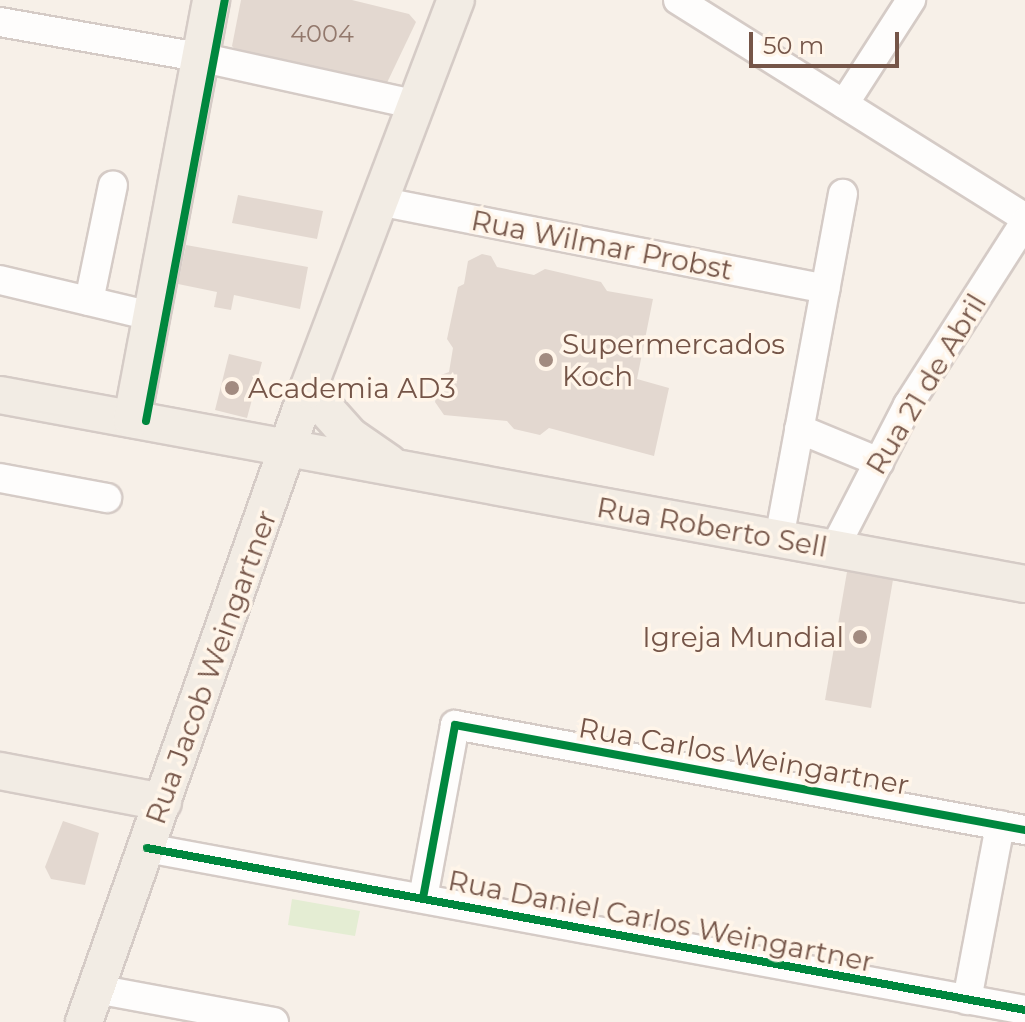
<!DOCTYPE html>
<style>
body{margin:0}
#map{position:relative;width:1025px;height:1022px;overflow:hidden;background:#f7f0e8;font-family:Montserrat,sans-serif}
div>[style]{position:absolute}
[style*='--x']{left:calc(var(--x)*1px);top:calc(var(--y)*1px);width:calc(var(--w)*1px);rotate:calc(var(--a)*1deg)}
.green>*{inset:0;background:#e4edd3}
.building>*{inset:0;background:#e3d8d0}
.roads{filter:drop-shadow(2px 0 #d5cbc6) drop-shadow(-2px 0 #d5cbc6) drop-shadow(0 2px #d5cbc6) drop-shadow(0 -2px #d5cbc6)}
.minor>*{height:28px;margin:-14px;padding:0 14px;transform-origin:14px;border-radius:14px;background:#fefdfc}
.major>*{height:36px;margin:-18px;padding:0 18px;transform-origin:18px;border-radius:18px;background:#f2ece4}
.cycleway>*{height:8px;margin:-4px;padding:0 4px;transform-origin:4px;border-radius:4px;background:#00873e}
.dots>*{width:22px;height:22px;translate:-50% -50%;box-sizing:border-box;border:4px solid #fff5e9;border-radius:50%}
span{translate:-50% -50%;white-space:nowrap;text-align:center;line-height:1.15;-webkit-text-stroke:7px #fff5e9;paint-order:stroke}
.number-label{font-size:24px;color:#92786c}
.number-label span{-webkit-text-stroke-width:0}
.street-label{font-size:28px;color:#755548}
.poi-label{font-size:28px;color:#755548}
.left{translate:0 -50%;text-align:left}
.right{translate:-100% -50%;text-align:right}
.scale{position:absolute;left:749px;top:32px;width:150px;height:36px;box-sizing:border-box;border:4px solid #755548;border-top:0;padding-left:10px;font-size:24px;line-height:28px;white-space:nowrap;color:#755548;-webkit-text-stroke:6px #fff5e9;paint-order:stroke}
</style>
<div id="map">
<div class="green">
<i style="clip-path:polygon(292px 899px,360px 911px,355px 936px,288px 925px)"></i>
</div>
<div class="building">
<i style="clip-path:polygon(241px 0,352px 0,409px 14px,416px 22px,385px 87px,236px 51px,232px 46px)"></i>
<i style="clip-path:polygon(238px 195px,323px 211px,317px 239px,232px 223px)"></i>
<i style="clip-path:polygon(186px 245px,308px 267px,300px 309px,234px 295px,231px 310px,214px 307px,217px 292px,178px 284px)"></i>
<i style="clip-path:polygon(482px 254px,491px 256px,497px 267px,534px 275px,545px 269px,601px 282px,607px 291px,653px 299px,637px 379px,669px 388px,654px 456px,549px 428px,540px 435px,514px 429px,507px 421px,444px 415px,435px 402px,441px 375px,449px 372px,453px 348px,447px 339px,458px 287px,464px 284px,468px 261px)"></i>
<i style="clip-path:polygon(229px 354px,262px 362px,247px 418px,215px 410px)"></i>
<i style="clip-path:polygon(848px 566px,894px 574px,871px 708px,825px 700px)"></i>
<i style="clip-path:polygon(63px 821px,99px 833px,85px 885px,51px 879px,45px 867px)"></i>
</div>
<div class="roads">
<div class="minor">
<i style="--x:678;--y:0;--w:410;--a:32.1"></i>
<i style="--x:0;--y:22;--w:202;--a:10"></i>
<i style="--x:199;--y:57;--w:219;--a:12.4"></i>
<i style="--x:844;--y:104;--w:124;--a:-57.2"></i>
<i style="--x:378;--y:201;--w:456;--a:11.1"></i>
<i style="--x:0;--y:280;--w:155;--a:13.4"></i>
<i style="--x:89;--y:301;--w:118;--a:-78.3"></i>
<i style="--x:799;--y:429;--w:87;--a:22.4"></i>
<i style="--x:0;--y:478;--w:109;--a:10.6"></i>
<i style="--x:779;--y:539;--w:351;--a:-79.5"></i>
<i style="--x:834;--y:549;--w:162;--a:-62.8"></i>
<i style="--x:908;--y:405;--w:217;--a:-57.4"></i>
<i style="--x:147;--y:848;--w:893;--a:10.45"></i>
<i style="--x:423;--y:898;--w:176;--a:-79.5"></i>
<i style="--x:455;--y:725;--w:580;--a:10.44"></i>
<i style="--x:96;--y:989;--w:181;--a:10.5"></i>
<i style="--x:967;--y:1000;--w:178;--a:-79.3"></i>
</div>
<div class="major">
<i style="--x:308;--y:389;--w:63;--a:48.2"></i>
<i style="--x:350;--y:436;--w:47;--a:34.7"></i>
<i style="--x:0;--y:395;--w:1042;--a:10.45"></i>
<i style="--x:132;--y:419;--w:426;--a:-79.3"></i>
<i style="--x:0;--y:771;--w:166;--a:10.8"></i>
<i style="--x:84;--y:1022;--w:671;--a:-70.51"></i>
<i style="--x:308;--y:389;--w:416;--a:-69.2"></i>
</div>
</div>
<div class="cycleway">
<i style="--x:146;--y:421;--w:428;--a:-79.4"></i>
<i style="--x:147;--y:848;--w:893;--a:10.45"></i>
<i style="--x:423;--y:898;--w:176;--a:-79.5"></i>
<i style="--x:455;--y:725;--w:580;--a:10.44"></i>
</div>
<div class="dots">
<i style="left:546px;top:360px;background:#a28b80"></i>
<i style="left:232px;top:388px;background:#a28b80"></i>
<i style="left:860px;top:637px;background:#a28b80"></i>
</div>
<div class="number-label">
<span style="left:322px;top:34px">4004</span>
</div>
<div class="street-label">
<span style="left:602px;top:245px;rotate:11deg">Rua Wilmar Probst</span>
<span style="left:926px;top:384px;rotate:-59deg">Rua 21 de Abril</span>
<span style="left:712px;top:527px;rotate:10deg">Rua Roberto Sell</span>
<span style="left:211px;top:667px;rotate:-70deg">Rua Jacob Weingartner</span>
<span style="left:744px;top:756px;rotate:10deg">Rua Carlos Weingartner</span>
<span style="left:661px;top:921px;rotate:11deg">Rua Daniel Carlos Weingartner</span>
</div>
<div class="poi-label">
<span class="left" style="left:562px;top:360px">Supermercados<br>Koch</span>
<span class="left" style="left:248px;top:388px">Academia AD3</span>
<span class="right" style="left:844px;top:637px">Igreja Mundial</span>
</div>
<div class="scale">50 m</div>
</div>
